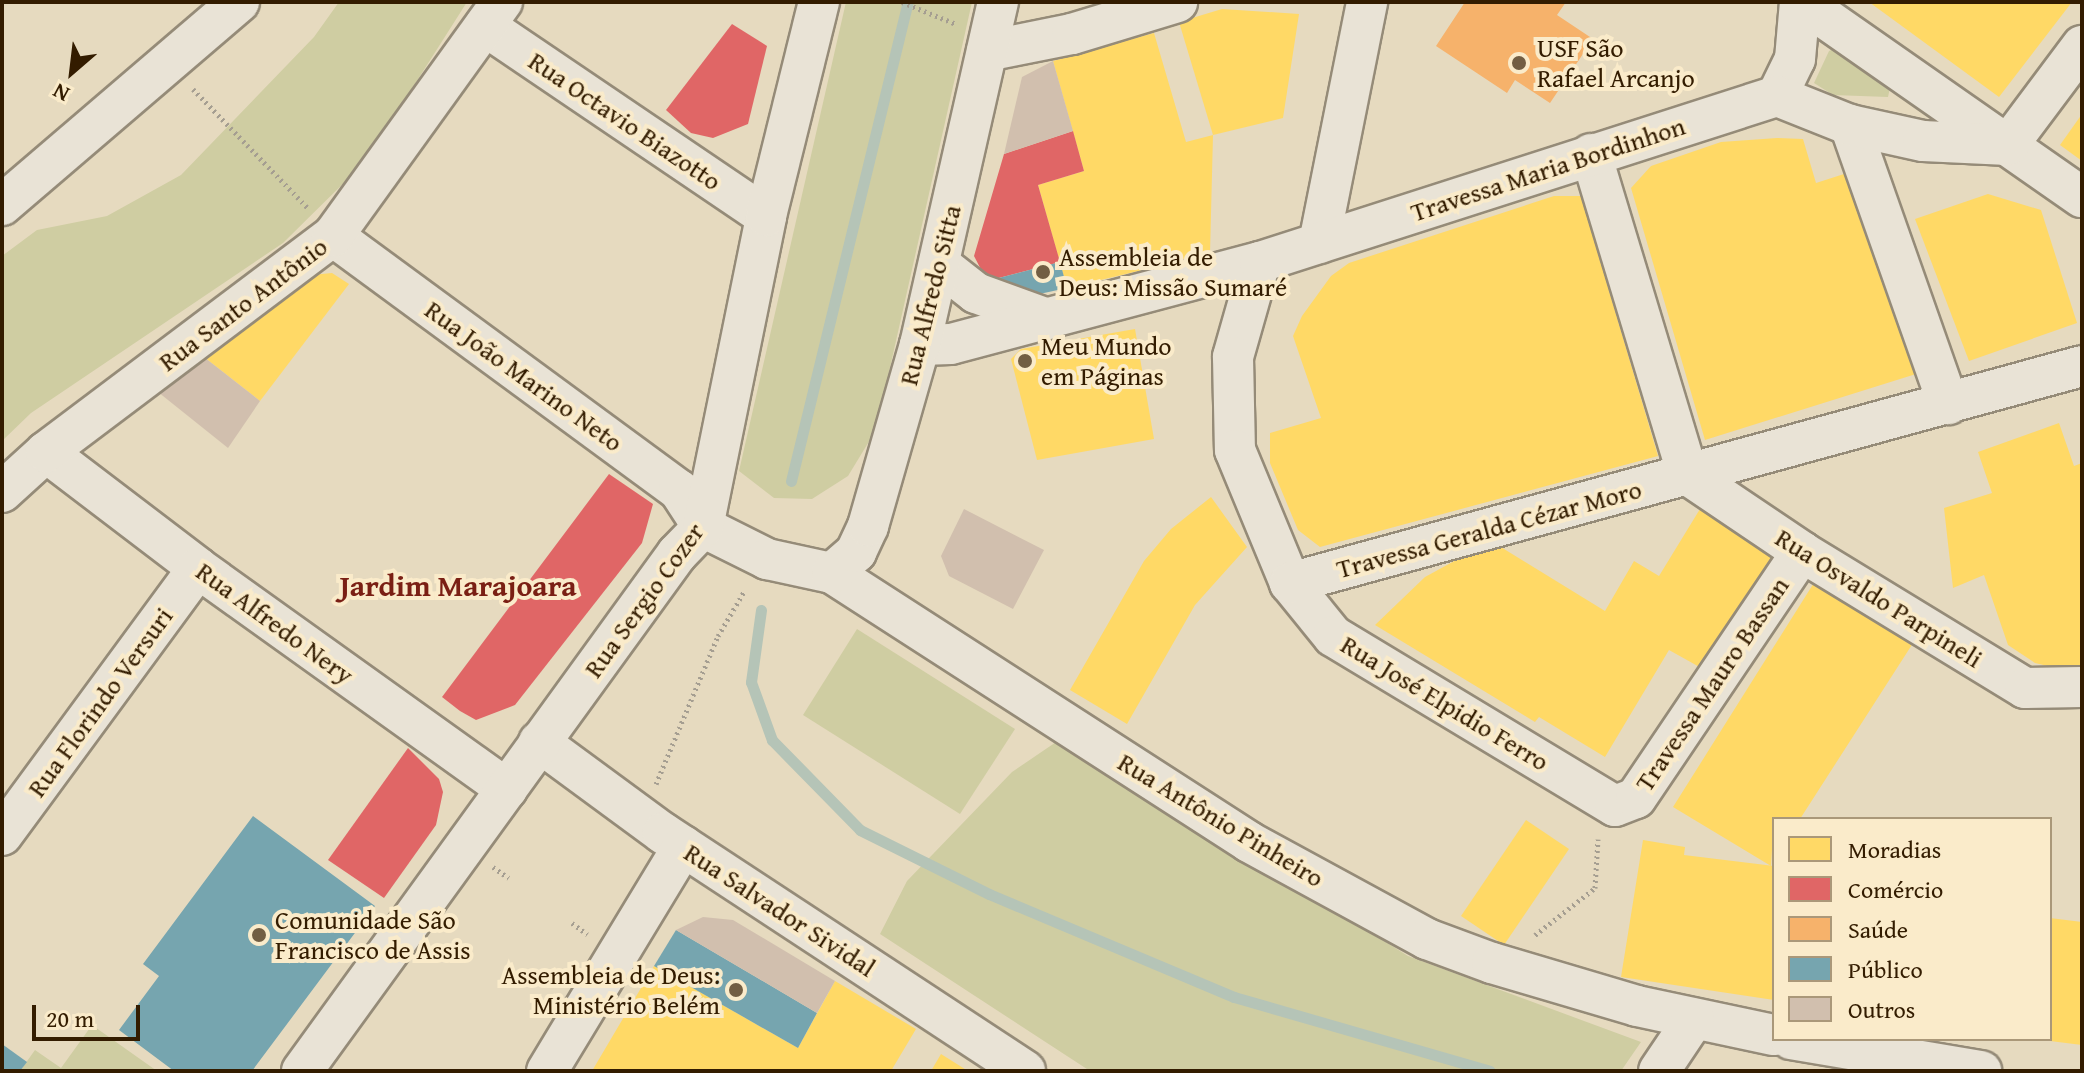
<!DOCTYPE html>
<meta charset="utf-8">
<style>
body{margin:0}
#map{position:relative;width:2084px;height:1073px;overflow:hidden;background:#e6dabf;font-family:"Gentium Book Plus",serif}
div>[style]{position:absolute}
[style*='--x']{left:calc(var(--x)*1px);top:calc(var(--y)*1px);width:calc(var(--w)*1px);rotate:calc(var(--a)*1deg)}
.green>*{inset:0;background:#cfcda2}
.homes>*{inset:0;background:#ffd966}
.shops>*{inset:0;background:#e06666}
.health>*{inset:0;background:#f6b26b}
.public>*{inset:0;background:#76a5af}
.stream>*{height:11px;margin:-5.5px;padding:0 5.5px;transform-origin:5.5px;border-radius:5.5px;background:#b5c4b7}
.building>*{inset:0;background:#d1bfae}
.path>*{height:5px;margin-top:-2.5px;transform-origin:0;background:repeating-linear-gradient(90deg,#a59e91 0 2px,transparent 0 6px)}
.roads{filter:drop-shadow(2px 0 #958b78) drop-shadow(-2px 0 #958b78) drop-shadow(0 2px #958b78) drop-shadow(0 -2px #958b78)}
.street>*{height:40px;margin:-20px;padding:0 20px;transform-origin:20px;border-radius:20px;background:#e9e3d6}
.dots>*{width:22px;height:22px;translate:-50% -50%;box-sizing:border-box;border:4px solid #faebca;border-radius:50%}
span{translate:-50% -50%;white-space:nowrap;text-align:center;line-height:1.15;-webkit-text-stroke:8px #faebca;paint-order:stroke}
.poi-label{font-size:26px;color:#331c00}
.left{translate:0 -50%;text-align:left}
.right{translate:-100% -50%;text-align:right}
.street-label{font-size:26px;color:#331c00}
.quarter-label{font-size:30px;color:#7a1f14;font-weight:700}
.frame{position:absolute;inset:0;border:4px solid #331c00;pointer-events:none}
.legend{position:absolute;left:1772px;top:817px;width:280px;height:224px;box-sizing:border-box;background:#faebca;border:2px solid #aa9879;margin:0;padding:10px 14px;list-style:none;font-size:24px;color:#331c00}
.legend li{display:flex;align-items:center;gap:16px;height:40px}
.legend b{width:40px;border:2px solid #aa9879}
.north{position:absolute;left:32px;top:32px;width:80px;height:80px;-webkit-text-stroke:6px #faebca;paint-order:stroke;rotate:208deg;font-size:22px;font-weight:700;line-height:32px;text-align:center;color:#331c00}
.north::after{content:'';display:block;margin:auto;width:28px;height:36px;background:#331c00;clip-path:polygon(50% 0,100% 100%,50% 72%,0 100%)}
.scale{position:absolute;left:32px;top:1005px;width:108px;height:36px;box-sizing:border-box;border:4px solid #331c00;border-top:0;padding-left:10px;font-size:24px;line-height:28px;white-space:nowrap;color:#331c00;-webkit-text-stroke:6px #faebca;paint-order:stroke}
</style>
<div id="map">
<div class="green">
<i style="clip-path:polygon(339px 2px,467px 2px,366px 161px,283px 243px,31px 413px,2px 441px,2px 256px,37px 230px,107px 216px,181px 175px,314px 37px)"></i>
<i style="clip-path:polygon(846px 2px,972px 2px,876px 430px,848px 476px,812px 499px,774px 498px,739px 471px)"></i>
<i style="clip-path:polygon(1838px 47px,1891px 83px,1888px 97px,1833px 95px,1814px 83px,1829px 51px)"></i>
<i style="clip-path:polygon(857px 629px,1015px 729px,960px 814px,803px 715px)"></i>
<i style="clip-path:polygon(1062px 738px,1408px 956px,1641px 1042px,1621px 1071px,1090px 1071px,880px 934px,907px 881px,1012px 772px)"></i>
<i style="clip-path:polygon(92px 1025px,157px 1071px,20px 1071px,35px 1050px,61px 1068px)"></i>
</div>
<div class="homes">
<i style="clip-path:polygon(1869px 2px,2072px 2px,1999px 97px)"></i>
<i style="clip-path:polygon(1222px 9px,1299px 14px,1283px 118px,1213px 135px,1179px 22px)"></i>
<i style="clip-path:polygon(1154px 33px,1186px 142px,1213px 135px,1210px 254px,1067px 288px,1038px 185px,1084px 171px,1053px 61px)"></i>
<i style="clip-path:polygon(2082px 114px,2082px 161px,2060px 145px)"></i>
<i style="clip-path:polygon(1777px 138px,1803px 139px,1816px 183px,1844px 174px,1916px 374px,1705px 440px,1631px 188px,1651px 166px,1721px 142px)"></i>
<i style="clip-path:polygon(1988px 194px,2041px 210px,2077px 323px,1969px 361px,1915px 219px)"></i>
<i style="clip-path:polygon(1554px 196px,1581px 196px,1658px 456px,1320px 547px,1298px 530px,1270px 463px,1270px 433px,1321px 418px,1293px 336px,1302px 316px,1331px 276px,1349px 263px)"></i>
<i style="clip-path:polygon(332px 273px,349px 284px,260px 401px,200px 354px,312px 275px)"></i>
<i style="clip-path:polygon(1135px 329px,1154px 439px,1037px 460px,1011px 359px,1021px 349px)"></i>
<i style="clip-path:polygon(2059px 423px,2074px 466px,2082px 463px,2082px 668px,2069px 671px,2035px 663px,2008px 645px,1984px 575px,1953px 588px,1944px 508px,1992px 493px,1978px 452px)"></i>
<i style="clip-path:polygon(1211px 497px,1247px 547px,1195px 605px,1127px 724px,1070px 690px,1144px 561px,1171px 529px)"></i>
<i style="clip-path:polygon(1700px 509px,1774px 554px,1703px 669px,1669px 650px,1605px 757px,1539px 717px,1535px 722px,1375px 625px,1425px 577px,1491px 541px,1605px 611px,1634px 561px,1659px 576px)"></i>
<i style="clip-path:polygon(1817px 578px,1915px 640px,1800px 819px,1774px 819px,1771px 866px,1673px 807px)"></i>
<i style="clip-path:polygon(1526px 820px,1569px 849px,1504px 945px,1461px 916px)"></i>
<i style="clip-path:polygon(1643px 840px,1685px 847px,1684px 855px,1774px 866px,1774px 1000px,1621px 977px)"></i>
<i style="clip-path:polygon(2050px 918px,2082px 922px,2082px 1045px,2050px 1041px)"></i>
<i style="clip-path:polygon(654px 966px,798px 1048px,835px 981px,916px 1029px,891px 1071px,592px 1071px)"></i>
<i style="clip-path:polygon(941px 1054px,968px 1071px,931px 1071px)"></i>
</div>
<div class="shops">
<i style="clip-path:polygon(732px 24px,767px 46px,748px 124px,713px 138px,691px 133px,666px 110px)"></i>
<i style="clip-path:polygon(1073px 131px,1084px 171px,1038px 185px,1060px 262px,987px 281px,974px 256px,1004px 154px)"></i>
<i style="clip-path:polygon(609px 474px,653px 504px,642px 543px,515px 705px,476px 720px,460px 711px,442px 697px)"></i>
<i style="clip-path:polygon(408px 748px,439px 779px,443px 792px,436px 825px,384px 898px,328px 860px)"></i>
</div>
<div class="health">
<i style="clip-path:polygon(1465px 2px,1566px 2px,1557px 15px,1593px 39px,1550px 103px,1515px 80px,1507px 93px,1436px 46px)"></i>
</div>
<div class="public">
<i style="clip-path:polygon(1060px 262px,1067px 288px,1021px 298px,987px 281px)"></i>
<i style="clip-path:polygon(253px 816px,375px 906px,252px 1071px,174px 1071px,119px 1030px,159px 976px,143px 964px)"></i>
<i style="clip-path:polygon(676px 930px,817px 1013px,798px 1048px,654px 966px)"></i>
<i style="clip-path:polygon(2px 1044px,27px 1062px,20px 1071px,2px 1071px)"></i>
</div>
<div class="stream">
<i style="--x:791;--y:481;--w:493;--a:-76.3"></i>
<i style="--x:761;--y:610;--w:73;--a:97.9"></i>
<i style="--x:751;--y:682;--w:62;--a:70.1"></i>
<i style="--x:772;--y:740;--w:126;--a:45.6"></i>
<i style="--x:860;--y:830;--w:144;--a:26.4"></i>
<i style="--x:989;--y:894;--w:266;--a:22.8"></i>
<i style="--x:1234;--y:997;--w:266;--a:16.1"></i>
</div>
<div class="building">
<i style="clip-path:polygon(1053px 61px,1073px 131px,1004px 154px,1022px 77px)"></i>
<i style="clip-path:polygon(200px 354px,260px 401px,228px 448px,153px 388px)"></i>
<i style="clip-path:polygon(964px 509px,1044px 550px,1013px 609px,949px 576px,941px 556px)"></i>
<i style="clip-path:polygon(703px 917px,733px 920px,835px 981px,817px 1013px,676px 930px)"></i>
</div>
<div class="path">
<i style="--x:902;--y:2;--w:58;--a:22.2"></i>
<i style="--x:193;--y:89;--w:165;--a:46"></i>
<i style="--x:656;--y:784;--w:160;--a:-67.3"></i>
<i style="--x:718;--y:636;--w:53;--a:-59.6"></i>
<i style="--x:493;--y:867;--w:19;--a:35"></i>
<i style="--x:572;--y:923;--w:19;--a:36"></i>
<i style="--x:1535;--y:935;--w:76;--a:-38.1"></i>
<i style="--x:1595;--y:888;--w:49;--a:-86.5"></i>
</div>
<div class="roads">
<div class="street">
<i style="--x:1802;--y:2;--w:341;--a:34.9"></i>
<i style="--x:485;--y:26;--w:339;--a:34.1"></i>
<i style="--x:987;--y:51;--w:87;--a:-11.3"></i>
<i style="--x:1072;--y:34;--w:110;--a:-16.9"></i>
<i style="--x:1777;--y:96;--w:41;--a:-64.1"></i>
<i style="--x:1795;--y:59;--w:57;--a:-85"></i>
<i style="--x:1850;--y:125;--w:296;--a:70.6"></i>
<i style="--x:1591;--y:154;--w:335;--a:73.2"></i>
<i style="--x:2;--y:205;--w:312;--a:-40.6"></i>
<i style="--x:333;--y:236;--w:429;--a:36.3"></i>
<i style="--x:679;--y:490;--w:44;--a:57"></i>
<i style="--x:703;--y:527;--w:72;--a:26.6"></i>
<i style="--x:767;--y:559;--w:66;--a:12.2"></i>
<i style="--x:832;--y:573;--w:496;--a:32.8"></i>
<i style="--x:1249;--y:842;--w:203;--a:28.6"></i>
<i style="--x:1427;--y:939;--w:69;--a:20.3"></i>
<i style="--x:1492;--y:963;--w:151;--a:16.5"></i>
<i style="--x:1637;--y:1006;--w:140;--a:12"></i>
<i style="--x:1319;--y:243;--w:246;--a:-78.7"></i>
<i style="--x:1260;--y:262;--w:99;--a:105.9"></i>
<i style="--x:1233;--y:357;--w:93;--a:88.8"></i>
<i style="--x:1235;--y:450;--w:144;--a:67.5"></i>
<i style="--x:1290;--y:583;--w:68;--a:50.9"></i>
<i style="--x:1333;--y:636;--w:329;--a:31.1"></i>
<i style="--x:1615;--y:806;--w:22;--a:-21"></i>
<i style="--x:1636;--y:798;--w:297;--a:-56"></i>
<i style="--x:939;--y:264;--w:47;--a:38.1"></i>
<i style="--x:976;--y:293;--w:77;--a:19.9"></i>
<i style="--x:920;--y:345;--w:31;--a:-2"></i>
<i style="--x:951;--y:344;--w:320;--a:-14.9"></i>
<i style="--x:1260;--y:262;--w:543;--a:-17.8"></i>
<i style="--x:1777;--y:96;--w:79;--a:21.7"></i>
<i style="--x:1850;--y:125;--w:75;--a:12.4"></i>
<i style="--x:1923;--y:141;--w:85;--a:2.7"></i>
<i style="--x:2008;--y:145;--w:124;--a:-53.2"></i>
<i style="--x:46;--y:452;--w:191;--a:37.3"></i>
<i style="--x:198;--y:568;--w:380;--a:35.6"></i>
<i style="--x:1688;--y:475;--w:138;--a:34"></i>
<i style="--x:1802;--y:552;--w:261;--a:31.4"></i>
<i style="--x:2025;--y:688;--w:57;--a:-1"></i>
<i style="--x:2;--y:492;--w:59;--a:-42.3"></i>
<i style="--x:46;--y:452;--w:359;--a:-37"></i>
<i style="--x:333;--y:236;--w:289;--a:-54.2"></i>
<i style="--x:832;--y:573;--w:32;--a:-41"></i>
<i style="--x:856;--y:552;--w:29;--a:-65"></i>
<i style="--x:868;--y:526;--w:188;--a:-74"></i>
<i style="--x:920;--y:345;--w:352;--a:-77.2"></i>
<i style="--x:1290;--y:583;--w:821;--a:-15.32"></i>
<i style="--x:539;--y:742;--w:154;--a:36.3"></i>
<i style="--x:663;--y:833;--w:433;--a:33.3"></i>
<i style="--x:2;--y:835;--w:331;--a:-53.7"></i>
<i style="--x:1791;--y:1039;--w:193;--a:9.6"></i>
<i style="--x:302;--y:1071;--w:639;--a:-54.05"></i>
<i style="--x:677;--y:554;--w:37;--a:-46"></i>
<i style="--x:703;--y:527;--w:317;--a:-78.5"></i>
<i style="--x:766;--y:216;--w:220;--a:-76.1"></i>
<i style="--x:547;--y:1071;--w:263;--a:-58.8"></i>
<i style="--x:1659;--y:1071;--w:63;--a:-56.1"></i>
</div>
</div>
<div class="dots">
<i style="left:1519px;top:63px;background:#725e43"></i>
<i style="left:1043px;top:272px;background:#725e43"></i>
<i style="left:1025px;top:361px;background:#725e43"></i>
<i style="left:259px;top:935px;background:#725e43"></i>
<i style="left:736px;top:990px;background:#725e43"></i>
</div>
<div class="poi-label">
<span class="left" style="left:1537px;top:63px">USF São<br>Rafael Arcanjo</span>
<span class="left" style="left:1059px;top:272px">Assembleia de<br>Deus: Missão Sumaré</span>
<span class="left" style="left:1041px;top:361px">Meu Mundo<br>em Páginas</span>
<span class="left" style="left:275px;top:935px">Comunidade São<br>Francisco de Assis</span>
<span class="right" style="left:720px;top:990px">Assembleia de Deus:<br>Ministério Belém</span>
</div>
<div class="street-label">
<span style="left:625px;top:121px;rotate:34deg">Rua Octavio Biazotto</span>
<span style="left:1548px;top:169px;rotate:-18deg">Travessa Maria Bordinhon</span>
<span style="left:930px;top:295px;rotate:-76deg">Rua Alfredo Sitta</span>
<span style="left:243px;top:304px;rotate:-37deg">Rua Santo Antônio</span>
<span style="left:524px;top:376px;rotate:36deg">Rua João Marino Neto</span>
<span style="left:1489px;top:529px;rotate:-15deg">Travessa Geralda Cézar Moro</span>
<span style="left:1879px;top:598px;rotate:32deg">Rua Osvaldo Parpineli</span>
<span style="left:644px;top:600px;rotate:-54deg">Rua Sergio Cozer</span>
<span style="left:275px;top:623px;rotate:36deg">Rua Alfredo Nery</span>
<span style="left:1712px;top:684px;rotate:-56deg">Travessa Mauro Bassan</span>
<span style="left:100px;top:702px;rotate:-54deg">Rua Florindo Versuri</span>
<span style="left:1445px;top:703px;rotate:31deg">Rua José Elpidio Ferro</span>
<span style="left:1221px;top:820px;rotate:31deg">Rua Antônio Pinheiro</span>
<span style="left:780px;top:910px;rotate:33deg">Rua Salvador Sividal</span>
</div>
<div class="quarter-label">
<span style="left:458px;top:585px">Jardim Marajoara</span>
</div>
<div class="frame"></div>
<ul class="legend">
<li><b style="height:22px;background:#ffd966"></b>Moradias</li>
<li><b style="height:22px;background:#e06666"></b>Comércio</li>
<li><b style="height:22px;background:#f6b26b"></b>Saúde</li>
<li><b style="height:22px;background:#76a5af"></b>Público</li>
<li><b style="height:22px;background:#d1bfae"></b>Outros</li>
</ul>
<div class="north">N</div>
<div class="scale">20 m</div>
</div>
